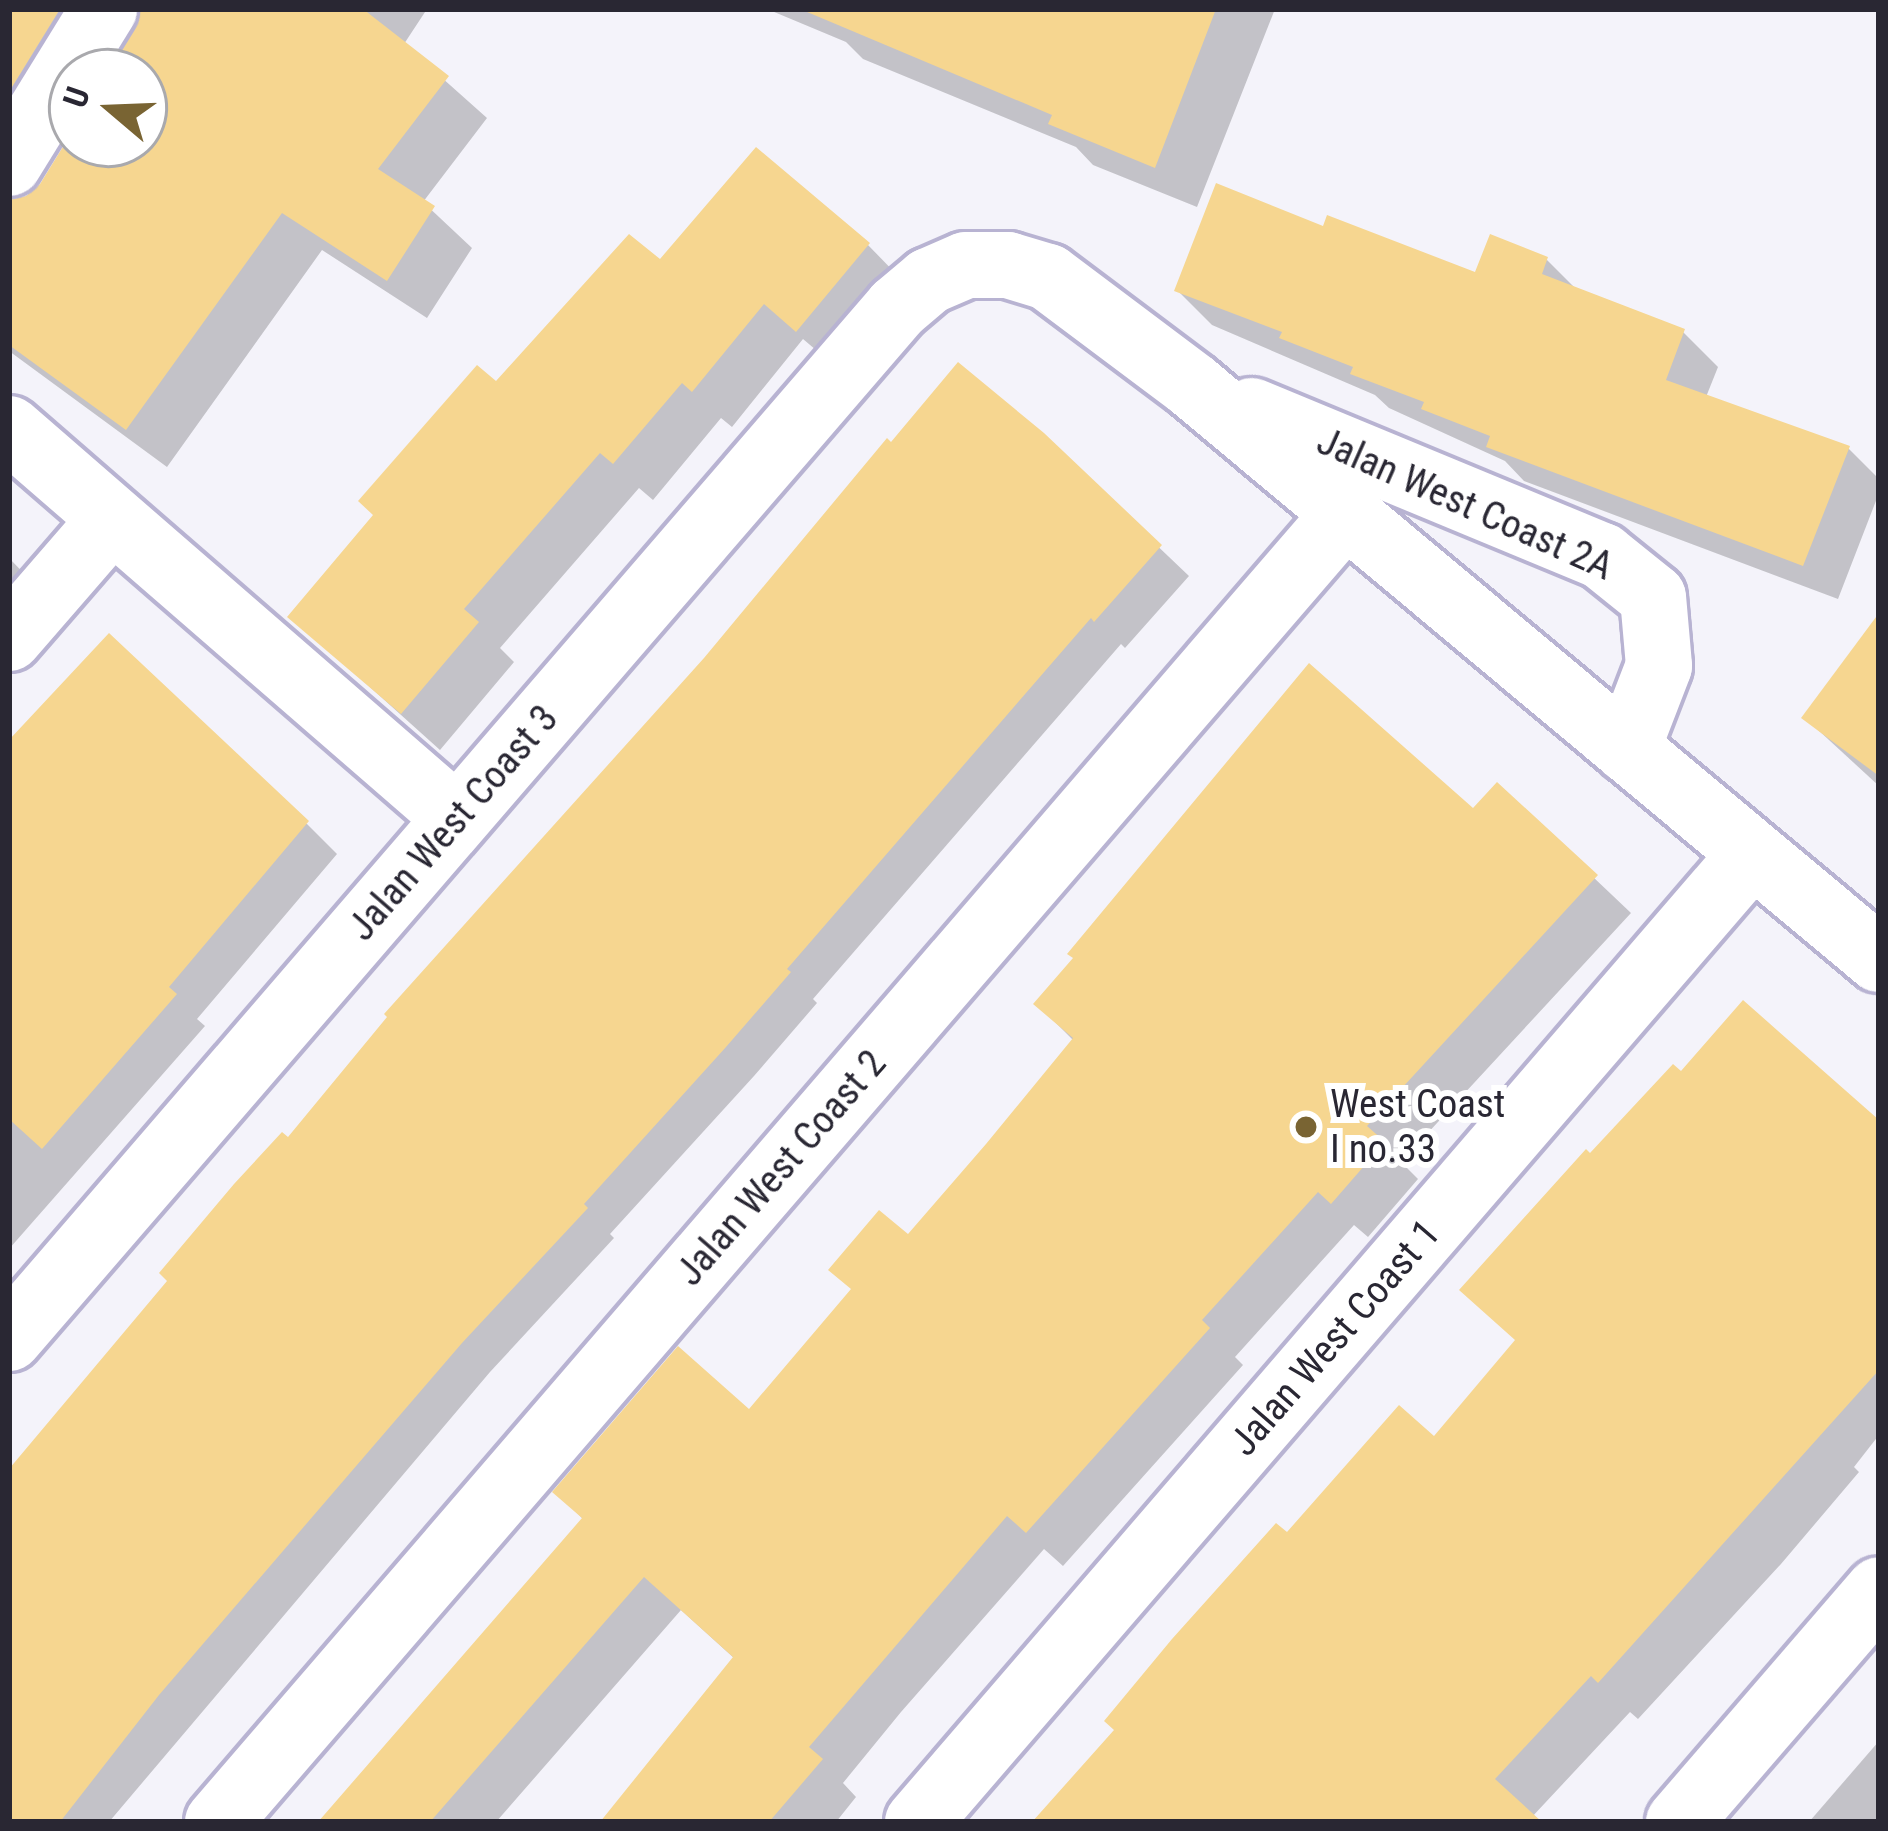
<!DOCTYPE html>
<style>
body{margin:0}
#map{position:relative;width:1888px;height:1831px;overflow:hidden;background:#f4f3fa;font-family:"Roboto Condensed",sans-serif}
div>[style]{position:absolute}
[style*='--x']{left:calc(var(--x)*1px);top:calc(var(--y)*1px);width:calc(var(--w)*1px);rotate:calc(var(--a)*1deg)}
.shadow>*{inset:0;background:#0003}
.building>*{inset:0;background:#f6d690}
.roads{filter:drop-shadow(3px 0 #b8b3d2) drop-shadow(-3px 0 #b8b3d2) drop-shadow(0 3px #b8b3d2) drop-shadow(0 -3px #b8b3d2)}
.minor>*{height:66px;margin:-33px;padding:0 33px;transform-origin:33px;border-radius:33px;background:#fff}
.dots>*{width:33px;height:33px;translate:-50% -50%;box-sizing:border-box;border:6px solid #fff;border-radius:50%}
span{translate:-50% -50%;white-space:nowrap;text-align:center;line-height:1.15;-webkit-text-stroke:12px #fff;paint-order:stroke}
.street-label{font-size:39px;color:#292733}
.poi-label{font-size:39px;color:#292733}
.left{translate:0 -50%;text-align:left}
.frame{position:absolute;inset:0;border:12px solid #292733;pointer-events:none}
.north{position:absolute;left:48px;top:48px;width:120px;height:120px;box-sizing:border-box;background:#fff;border:3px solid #a9a9ad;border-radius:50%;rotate:289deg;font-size:33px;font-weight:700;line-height:48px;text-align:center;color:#292733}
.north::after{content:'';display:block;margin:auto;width:42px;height:54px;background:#796433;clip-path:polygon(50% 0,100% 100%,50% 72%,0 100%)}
</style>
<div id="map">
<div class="shadow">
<i style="clip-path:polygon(9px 9px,427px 9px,404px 44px,487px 118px,423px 202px,472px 248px,427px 318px,322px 250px,167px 467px,9px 351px,9px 166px,21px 177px,11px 203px,27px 199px,42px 186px,72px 138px,72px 144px,144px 144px,144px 72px,113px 72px,144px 11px,125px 16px,9px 128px)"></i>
<i style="clip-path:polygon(767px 9px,1275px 9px,1197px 207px,1093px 165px,1076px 147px,863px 59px,846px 42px)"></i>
<i style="clip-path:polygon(1325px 230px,1477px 275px,1547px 260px,1579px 292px,1683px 332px,1718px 367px,1706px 397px,1848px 448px,1879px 479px,1879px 493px,1838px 599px,1524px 481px,1505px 461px,1389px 408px,1375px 395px,1212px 325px,1177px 290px)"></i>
<i style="clip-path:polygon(868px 245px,905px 283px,836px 367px,803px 339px,732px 427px,721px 418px,653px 500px,639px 488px,500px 648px,514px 662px,440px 750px,292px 617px,496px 385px,660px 264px)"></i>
<i style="clip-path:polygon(1042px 436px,1189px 576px,1125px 648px,1121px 644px,813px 999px,817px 1003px,754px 1076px,610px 1234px,614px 1238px,490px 1372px,109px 1822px,9px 1822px,9px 1473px,289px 1141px)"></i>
<i style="clip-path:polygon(9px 558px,43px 593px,9px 633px)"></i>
<i style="clip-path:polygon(1879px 618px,1879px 786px,1804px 717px)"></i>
<i style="clip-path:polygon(9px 749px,307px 824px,337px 854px,197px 1019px,205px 1026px,9px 1249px)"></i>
<i style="clip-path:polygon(1497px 786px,1631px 913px,1401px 1162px,1418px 1179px,1368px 1237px,1354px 1225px,1235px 1357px,1243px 1365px,1063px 1566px,1044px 1549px,901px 1712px,843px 1783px,856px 1797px,836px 1822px,602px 1822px,735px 1659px,681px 1610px,496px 1822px,320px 1822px,584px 1520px,556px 1492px,749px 1413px,908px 1238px,1074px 1041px,1037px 1004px,1473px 812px)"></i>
<i style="clip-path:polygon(1681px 1075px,1879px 1127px,1879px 1435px,1854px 1467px,1859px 1472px,1781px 1564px,1638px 1719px,1630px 1712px,1531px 1818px,1535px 1822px,1036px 1822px,1287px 1536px,1434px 1441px,1517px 1342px,1590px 1157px)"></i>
<i style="clip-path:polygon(1879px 1741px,1879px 1822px,1809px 1822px)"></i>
</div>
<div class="building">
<i style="clip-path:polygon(9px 9px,60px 9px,9px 92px)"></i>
<i style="clip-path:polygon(141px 9px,363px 9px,449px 76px,378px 169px,435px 206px,387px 281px,282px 213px,126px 430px,9px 345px,9px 200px,26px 196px,40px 184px,72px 132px,72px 144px,144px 144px,144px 72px,109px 72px)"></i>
<i style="clip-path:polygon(800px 9px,1216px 9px,1155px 168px,1048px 124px,1052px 115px)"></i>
<i style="clip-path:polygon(756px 147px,870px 243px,796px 332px,764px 304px,692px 392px,682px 383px,613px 464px,600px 453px,464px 609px,479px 622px,401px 714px,287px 617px,373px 515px,358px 501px,477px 365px,496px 381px,629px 234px,660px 259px)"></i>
<i style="clip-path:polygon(1216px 183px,1323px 226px,1327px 215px,1475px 272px,1490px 234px,1548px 257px,1542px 274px,1685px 329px,1666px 380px,1850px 446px,1803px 566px,1486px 447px,1490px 436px,1421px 409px,1424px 402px,1350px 374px,1353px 367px,1279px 338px,1282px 332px,1174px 291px)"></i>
<i style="clip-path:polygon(958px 362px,1044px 433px,1162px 545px,1094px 622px,1091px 618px,787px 969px,791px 972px,726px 1047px,584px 1204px,588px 1208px,462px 1343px,159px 1695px,60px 1822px,9px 1822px,9px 1469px,167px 1281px,159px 1273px,234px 1184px,282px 1132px,288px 1137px,387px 1017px,384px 1014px,704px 658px,887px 438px,891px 442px)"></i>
<i style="clip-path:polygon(1879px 613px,1879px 776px,1801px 718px)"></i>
<i style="clip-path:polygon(109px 633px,309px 821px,169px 987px,177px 994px,42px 1149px,9px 1119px,9px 740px)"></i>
<i style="clip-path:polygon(1309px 663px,1473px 808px,1497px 782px,1598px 875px,1367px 1126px,1385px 1142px,1331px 1204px,1318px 1192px,1202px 1320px,1210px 1328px,1026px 1533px,1007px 1516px,809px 1747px,823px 1759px,769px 1822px,600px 1822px,733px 1657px,644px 1577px,430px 1822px,318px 1822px,582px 1518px,552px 1492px,678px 1346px,749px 1409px,851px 1289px,828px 1270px,879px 1210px,908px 1234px,986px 1144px,1073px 1038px,1033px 1004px,1073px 958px,1067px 954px)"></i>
<i style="clip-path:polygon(1743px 1000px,1879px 1120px,1879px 1370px,1598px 1683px,1591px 1676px,1495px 1779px,1542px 1822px,1032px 1822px,1114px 1730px,1104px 1721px,1172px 1639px,1276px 1523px,1287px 1532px,1399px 1405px,1434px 1436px,1515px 1340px,1459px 1290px,1586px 1149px,1590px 1153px,1673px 1064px,1681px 1071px)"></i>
</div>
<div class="roads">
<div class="minor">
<i style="--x:9;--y:163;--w:181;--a:-58.3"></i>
<i style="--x:1252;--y:411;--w:379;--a:22.5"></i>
<i style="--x:1602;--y:556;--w:65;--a:38.8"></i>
<i style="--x:1653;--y:597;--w:69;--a:85"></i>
<i style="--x:1659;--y:666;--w:89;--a:111.1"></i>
<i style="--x:9;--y:429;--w:593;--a:40.97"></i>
<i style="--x:9;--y:638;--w:157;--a:-49.1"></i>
<i style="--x:9;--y:1338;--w:1360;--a:-49.23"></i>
<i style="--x:897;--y:308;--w:42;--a:-40.2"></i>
<i style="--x:929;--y:281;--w:40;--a:-23.4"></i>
<i style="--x:966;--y:265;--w:42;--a:0"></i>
<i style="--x:1008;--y:265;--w:42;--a:16.7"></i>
<i style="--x:1048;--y:277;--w:181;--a:36.9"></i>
<i style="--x:1193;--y:386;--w:894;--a:39.87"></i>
<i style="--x:218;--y:1822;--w:1727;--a:-49.25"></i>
<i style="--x:918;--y:1822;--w:1278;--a:-49.25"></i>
<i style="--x:1679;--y:1822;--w:306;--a:-49.2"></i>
</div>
</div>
<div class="dots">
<i style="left:1306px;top:1127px;background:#796433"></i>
</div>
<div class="street-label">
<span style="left:1465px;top:504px;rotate:24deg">Jalan West Coast 2A</span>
<span style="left:453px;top:823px;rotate:-49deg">Jalan West Coast 3</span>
<span style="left:781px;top:1168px;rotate:-49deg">Jalan West Coast 2</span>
<span style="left:1335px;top:1338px;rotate:-49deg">Jalan West Coast 1</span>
</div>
<div class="poi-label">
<span class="left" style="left:1330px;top:1127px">West Coast<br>I no.33</span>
</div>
<div class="frame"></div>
<div class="north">U</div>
</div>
